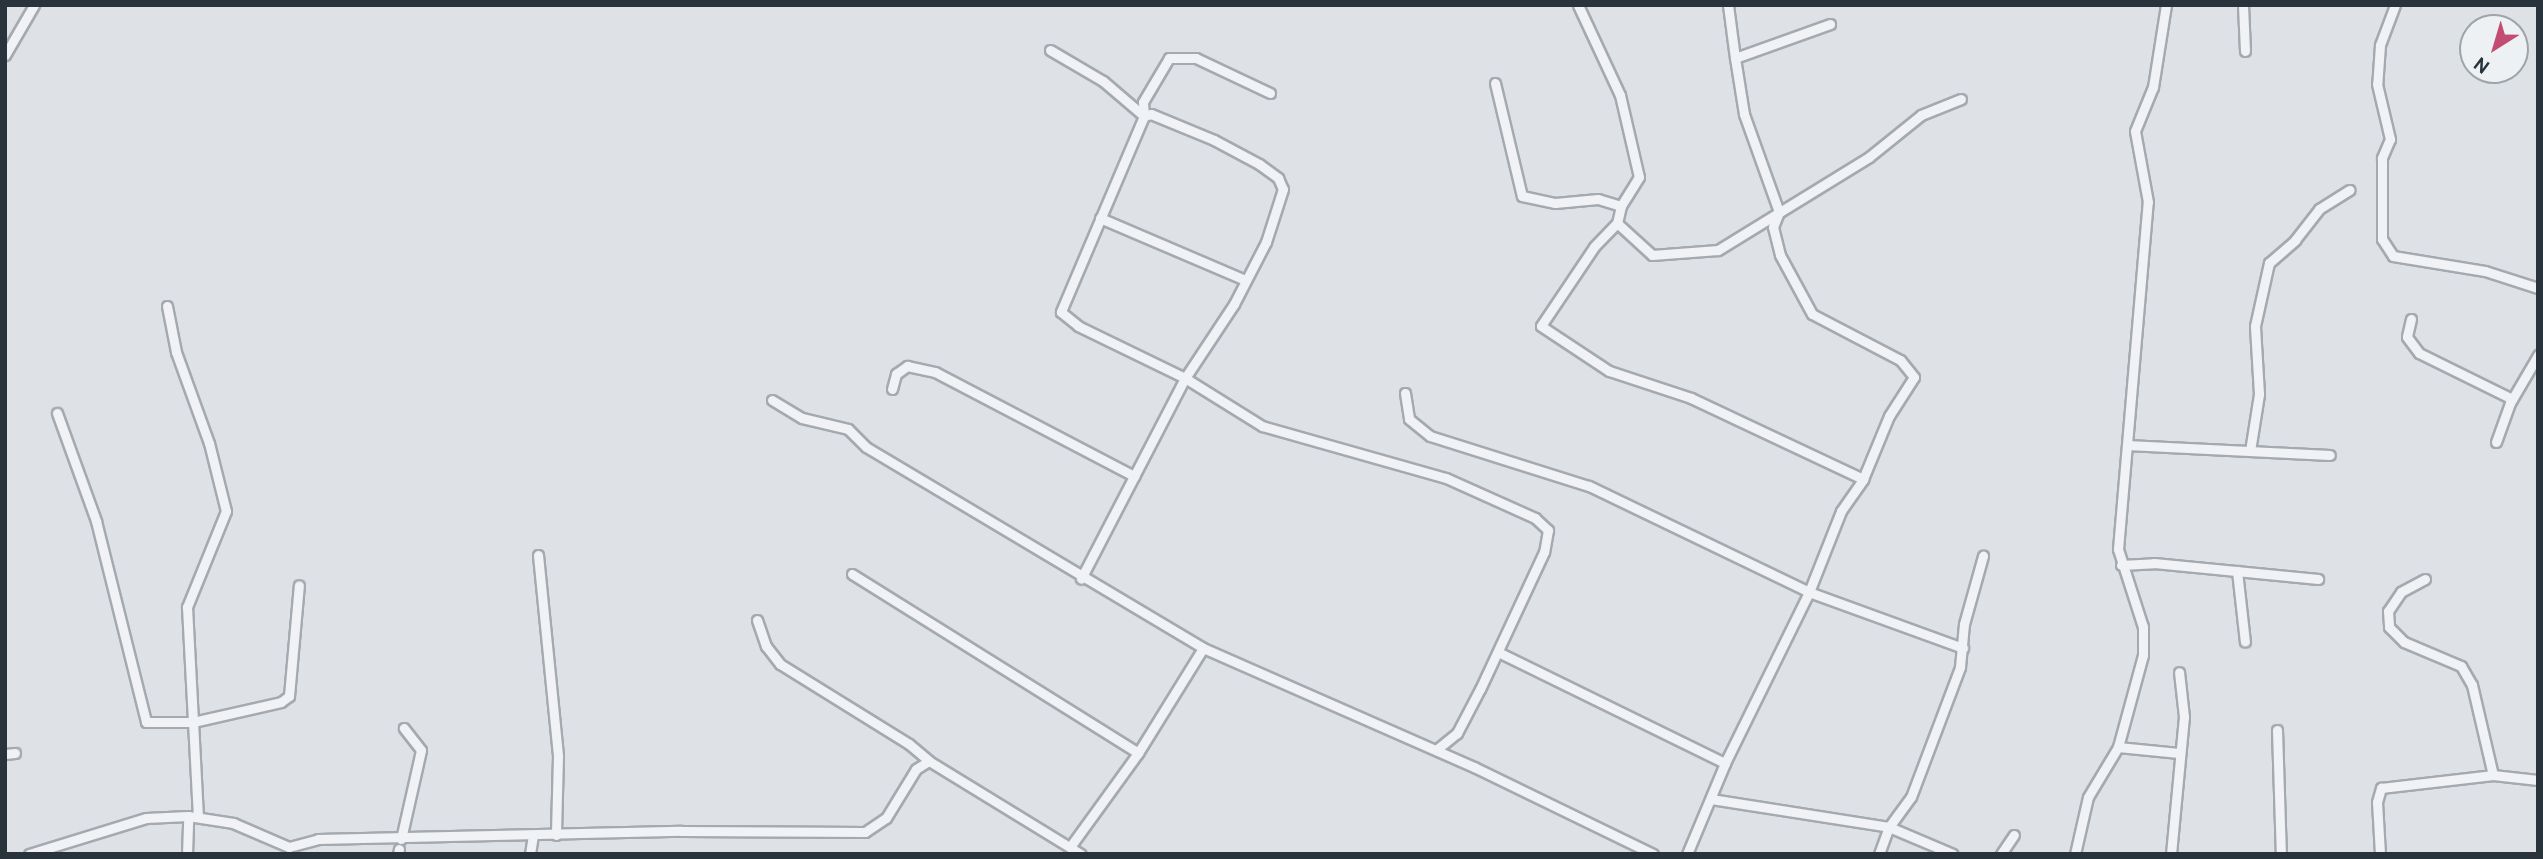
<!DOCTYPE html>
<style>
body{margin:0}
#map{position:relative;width:2543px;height:859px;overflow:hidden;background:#dee2e6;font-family:Overpass,sans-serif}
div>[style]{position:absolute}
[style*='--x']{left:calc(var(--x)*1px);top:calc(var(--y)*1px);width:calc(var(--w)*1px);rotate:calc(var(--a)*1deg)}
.roads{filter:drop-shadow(2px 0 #a4aaaf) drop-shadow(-2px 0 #a4aaaf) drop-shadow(0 2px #a4aaaf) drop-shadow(0 -2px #a4aaaf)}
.street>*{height:9px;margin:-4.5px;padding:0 4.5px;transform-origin:4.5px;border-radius:4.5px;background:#f0f2f5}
span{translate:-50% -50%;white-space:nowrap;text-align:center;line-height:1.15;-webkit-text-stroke:6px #edf1f4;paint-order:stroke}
.frame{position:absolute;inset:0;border:7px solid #28333b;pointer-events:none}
.north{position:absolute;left:2459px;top:14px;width:70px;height:70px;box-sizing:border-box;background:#edf1f4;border:2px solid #9ea5aa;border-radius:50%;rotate:217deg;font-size:19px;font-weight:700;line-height:28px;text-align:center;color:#28333b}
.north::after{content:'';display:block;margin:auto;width:24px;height:32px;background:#c24c72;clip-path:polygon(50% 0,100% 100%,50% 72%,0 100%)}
</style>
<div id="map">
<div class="roads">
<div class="street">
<i style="--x:1578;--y:5;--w:99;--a:65"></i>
<i style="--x:1620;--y:95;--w:84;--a:77"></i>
<i style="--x:1639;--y:177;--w:34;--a:122"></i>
<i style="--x:1621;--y:206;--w:17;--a:103"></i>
<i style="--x:1617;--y:223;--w:33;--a:134"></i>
<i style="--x:1594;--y:247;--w:95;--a:123.9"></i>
<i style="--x:1541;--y:326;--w:82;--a:33.5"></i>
<i style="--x:1609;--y:371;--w:86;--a:18.2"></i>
<i style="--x:1691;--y:398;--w:190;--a:25.2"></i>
<i style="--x:1728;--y:5;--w:53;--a:82.5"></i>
<i style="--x:2243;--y:5;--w:46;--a:87.5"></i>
<i style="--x:2395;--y:5;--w:43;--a:110.6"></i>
<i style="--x:2380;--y:45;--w:39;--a:94"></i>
<i style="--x:2377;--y:84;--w:57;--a:76.7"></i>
<i style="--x:2390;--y:139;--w:21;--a:113"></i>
<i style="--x:2382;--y:158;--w:81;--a:90"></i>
<i style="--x:2382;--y:239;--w:20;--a:57"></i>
<i style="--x:2393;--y:256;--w:93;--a:9.3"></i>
<i style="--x:2485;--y:271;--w:56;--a:17.8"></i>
<i style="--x:1050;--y:50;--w:61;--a:30.3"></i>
<i style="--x:1103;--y:81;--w:54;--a:40.5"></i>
<i style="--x:1144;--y:116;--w:7;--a:-16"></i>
<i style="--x:1151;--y:114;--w:68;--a:22.4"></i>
<i style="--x:1214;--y:140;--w:51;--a:28.1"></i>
<i style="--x:1259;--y:164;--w:24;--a:36"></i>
<i style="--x:1278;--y:178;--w:12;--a:66"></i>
<i style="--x:1283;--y:189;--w:56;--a:107.8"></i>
<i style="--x:1266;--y:242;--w:70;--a:117.3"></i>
<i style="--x:1234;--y:304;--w:89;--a:123.5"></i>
<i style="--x:1185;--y:378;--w:226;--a:117.4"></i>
<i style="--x:5;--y:55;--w:58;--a:-59.9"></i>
<i style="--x:1495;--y:83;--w:116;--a:76.6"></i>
<i style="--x:1522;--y:196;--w:34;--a:12"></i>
<i style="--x:1555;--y:203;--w:43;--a:-5.3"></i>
<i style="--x:1598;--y:199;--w:24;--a:17"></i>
<i style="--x:1270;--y:93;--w:82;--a:-154.7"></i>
<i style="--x:1196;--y:58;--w:27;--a:180"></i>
<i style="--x:1169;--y:58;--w:51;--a:120.6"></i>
<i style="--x:1143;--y:102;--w:14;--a:86"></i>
<i style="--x:1144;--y:116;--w:213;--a:113"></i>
<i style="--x:1061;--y:312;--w:22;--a:39"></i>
<i style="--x:1078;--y:326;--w:119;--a:25.9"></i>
<i style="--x:1185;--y:378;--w:91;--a:31.9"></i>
<i style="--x:1262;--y:426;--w:191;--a:15.8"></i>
<i style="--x:1446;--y:478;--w:98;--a:24.2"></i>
<i style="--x:1535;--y:518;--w:18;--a:43"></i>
<i style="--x:1548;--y:530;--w:22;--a:100"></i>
<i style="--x:1544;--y:552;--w:151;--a:115"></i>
<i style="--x:1480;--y:689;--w:50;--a:117.6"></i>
<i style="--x:1457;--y:733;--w:27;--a:141"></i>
<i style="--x:1100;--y:218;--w:155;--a:23.1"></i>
<i style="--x:1617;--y:223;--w:47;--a:42.4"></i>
<i style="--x:1652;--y:255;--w:66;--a:-4.3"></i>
<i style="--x:1718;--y:250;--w:177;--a:-31.6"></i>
<i style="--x:1869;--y:157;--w:67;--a:-38.9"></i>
<i style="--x:1921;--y:115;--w:43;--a:-21.8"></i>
<i style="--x:167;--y:306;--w:47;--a:78.9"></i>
<i style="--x:176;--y:352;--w:97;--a:70.1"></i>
<i style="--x:209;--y:443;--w:70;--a:76"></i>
<i style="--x:226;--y:511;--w:104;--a:112.1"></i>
<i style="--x:187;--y:607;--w:210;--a:87"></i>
<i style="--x:2411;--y:319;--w:18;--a:103"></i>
<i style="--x:2407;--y:337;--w:20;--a:53"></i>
<i style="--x:2419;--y:353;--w:104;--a:26.3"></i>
<i style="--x:892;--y:389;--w:16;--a:-75"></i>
<i style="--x:896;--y:374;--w:14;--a:-36"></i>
<i style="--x:907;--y:366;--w:29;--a:12"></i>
<i style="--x:935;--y:372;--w:225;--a:27.6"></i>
<i style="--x:1405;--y:393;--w:26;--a:81"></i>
<i style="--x:1409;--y:419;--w:27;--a:39"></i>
<i style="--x:1430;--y:436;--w:167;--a:17.5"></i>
<i style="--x:1589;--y:486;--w:244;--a:25.7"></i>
<i style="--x:1809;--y:592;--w:164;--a:20"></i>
<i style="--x:772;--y:400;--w:35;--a:31"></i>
<i style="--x:802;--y:418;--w:47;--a:13.4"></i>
<i style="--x:848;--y:429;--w:25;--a:45"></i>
<i style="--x:866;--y:447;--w:392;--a:30.8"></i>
<i style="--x:1203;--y:648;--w:296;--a:23.7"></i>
<i style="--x:1474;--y:767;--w:199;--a:25.9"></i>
<i style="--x:57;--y:413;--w:115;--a:70.1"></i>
<i style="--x:96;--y:521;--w:207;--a:76"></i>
<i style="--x:146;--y:722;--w:47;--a:0"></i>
<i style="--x:193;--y:722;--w:90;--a:-12.8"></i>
<i style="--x:281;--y:702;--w:10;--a:-37"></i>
<i style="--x:289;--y:696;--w:111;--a:-84.9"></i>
<i style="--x:2496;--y:442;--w:41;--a:-70.3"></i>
<i style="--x:2510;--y:403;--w:56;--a:-59.7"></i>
<i style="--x:2127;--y:445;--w:203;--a:2.8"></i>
<i style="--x:2250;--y:451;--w:58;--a:-81"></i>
<i style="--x:2259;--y:394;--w:68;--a:-93.4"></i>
<i style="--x:2255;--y:326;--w:65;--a:-77.5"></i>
<i style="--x:2269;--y:263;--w:35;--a:-41"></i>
<i style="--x:2295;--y:240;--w:39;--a:-52"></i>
<i style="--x:2319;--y:209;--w:36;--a:-32"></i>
<i style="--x:538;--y:555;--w:202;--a:84.3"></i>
<i style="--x:558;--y:756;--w:79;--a:91.5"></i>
<i style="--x:2121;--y:565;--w:33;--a:-3"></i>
<i style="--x:2154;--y:563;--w:165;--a:5.6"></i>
<i style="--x:2237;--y:571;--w:71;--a:83.6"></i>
<i style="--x:852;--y:574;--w:337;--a:32"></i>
<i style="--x:2425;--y:579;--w:27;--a:152"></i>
<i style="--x:2401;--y:592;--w:23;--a:124"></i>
<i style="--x:2388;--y:611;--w:16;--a:86"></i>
<i style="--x:2389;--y:627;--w:21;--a:45"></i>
<i style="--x:2404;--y:642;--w:62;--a:22.8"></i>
<i style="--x:2461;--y:666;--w:22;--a:60"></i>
<i style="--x:2472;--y:685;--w:92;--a:76.9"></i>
<i style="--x:757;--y:620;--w:28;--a:71"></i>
<i style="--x:766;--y:646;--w:23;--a:52"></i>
<i style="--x:780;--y:664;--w:152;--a:31.8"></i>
<i style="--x:909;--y:744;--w:26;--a:40"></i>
<i style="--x:1498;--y:652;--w:253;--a:26.1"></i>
<i style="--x:2277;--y:730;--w:124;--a:88.2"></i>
<i style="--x:2118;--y:747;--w:61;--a:5.6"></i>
<i style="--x:5;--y:754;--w:10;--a:-6"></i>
<i style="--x:1711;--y:799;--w:180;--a:8.9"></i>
<i style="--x:1889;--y:827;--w:69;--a:22.9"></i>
<i style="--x:401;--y:839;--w:91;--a:-77.3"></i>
<i style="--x:421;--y:750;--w:28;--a:-128"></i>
<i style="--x:1070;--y:847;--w:116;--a:-54.1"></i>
<i style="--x:1138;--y:753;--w:123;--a:-58.2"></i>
<i style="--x:29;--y:854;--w:122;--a:-17.1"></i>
<i style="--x:146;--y:818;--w:42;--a:-2.7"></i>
<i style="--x:188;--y:816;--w:46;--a:8.8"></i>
<i style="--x:233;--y:823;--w:61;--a:23.2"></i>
<i style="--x:289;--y:847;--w:30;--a:-15"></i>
<i style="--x:318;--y:839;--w:363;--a:-1.3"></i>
<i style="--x:681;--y:831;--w:184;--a:0.3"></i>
<i style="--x:865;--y:832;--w:25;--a:-34"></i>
<i style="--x:886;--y:818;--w:57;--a:-58.5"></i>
<i style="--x:916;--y:769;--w:15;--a:-32"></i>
<i style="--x:929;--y:761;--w:178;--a:31.5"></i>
<i style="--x:187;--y:854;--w:38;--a:-88"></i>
<i style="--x:398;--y:854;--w:5;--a:-79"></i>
<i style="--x:530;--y:854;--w:19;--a:-81"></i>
<i style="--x:1687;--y:854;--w:99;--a:-67.3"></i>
<i style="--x:1725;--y:763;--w:191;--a:-63.8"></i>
<i style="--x:1809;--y:592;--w:87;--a:-68.4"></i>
<i style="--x:1841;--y:511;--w:39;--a:-55"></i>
<i style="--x:1863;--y:479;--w:68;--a:-67.6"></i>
<i style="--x:1889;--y:416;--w:46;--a:-57.3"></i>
<i style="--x:1914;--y:377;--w:22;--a:-129"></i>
<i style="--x:1900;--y:360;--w:99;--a:-152.4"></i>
<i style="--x:1812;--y:314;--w:67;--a:-118.5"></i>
<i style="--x:1780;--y:255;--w:29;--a:-104"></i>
<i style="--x:1773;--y:227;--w:16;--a:-68"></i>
<i style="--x:1779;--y:212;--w:104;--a:-109.7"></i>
<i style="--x:1744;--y:114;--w:57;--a:-99.1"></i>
<i style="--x:1735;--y:58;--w:101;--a:-19.7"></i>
<i style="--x:1879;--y:854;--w:29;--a:-70"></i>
<i style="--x:1889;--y:827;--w:37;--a:-54"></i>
<i style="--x:1911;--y:797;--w:139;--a:-69.3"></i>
<i style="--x:1960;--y:667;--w:43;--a:-84.7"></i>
<i style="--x:1964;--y:624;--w:71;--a:-74.4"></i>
<i style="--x:2001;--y:854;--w:23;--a:-56"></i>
<i style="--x:2075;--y:854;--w:58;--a:-77.2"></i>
<i style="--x:2088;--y:797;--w:58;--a:-59"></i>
<i style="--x:2118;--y:747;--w:95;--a:-74.8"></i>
<i style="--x:2143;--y:655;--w:28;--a:-90"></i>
<i style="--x:2143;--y:627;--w:82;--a:-107.8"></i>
<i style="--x:2118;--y:549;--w:348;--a:-85.1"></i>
<i style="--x:2148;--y:202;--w:72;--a:-100.4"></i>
<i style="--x:2135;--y:131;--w:48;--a:-67.8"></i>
<i style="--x:2153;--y:87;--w:83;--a:-81"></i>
<i style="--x:2171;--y:854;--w:138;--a:-84.6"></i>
<i style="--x:2184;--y:717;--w:45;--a:-96.3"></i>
<i style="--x:2380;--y:854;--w:52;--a:-93.3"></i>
<i style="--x:2377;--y:802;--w:15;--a:-74"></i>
<i style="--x:2381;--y:788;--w:113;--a:-6.6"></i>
<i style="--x:2493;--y:775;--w:45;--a:6.3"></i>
</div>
</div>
<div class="frame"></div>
<div class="north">N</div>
</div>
